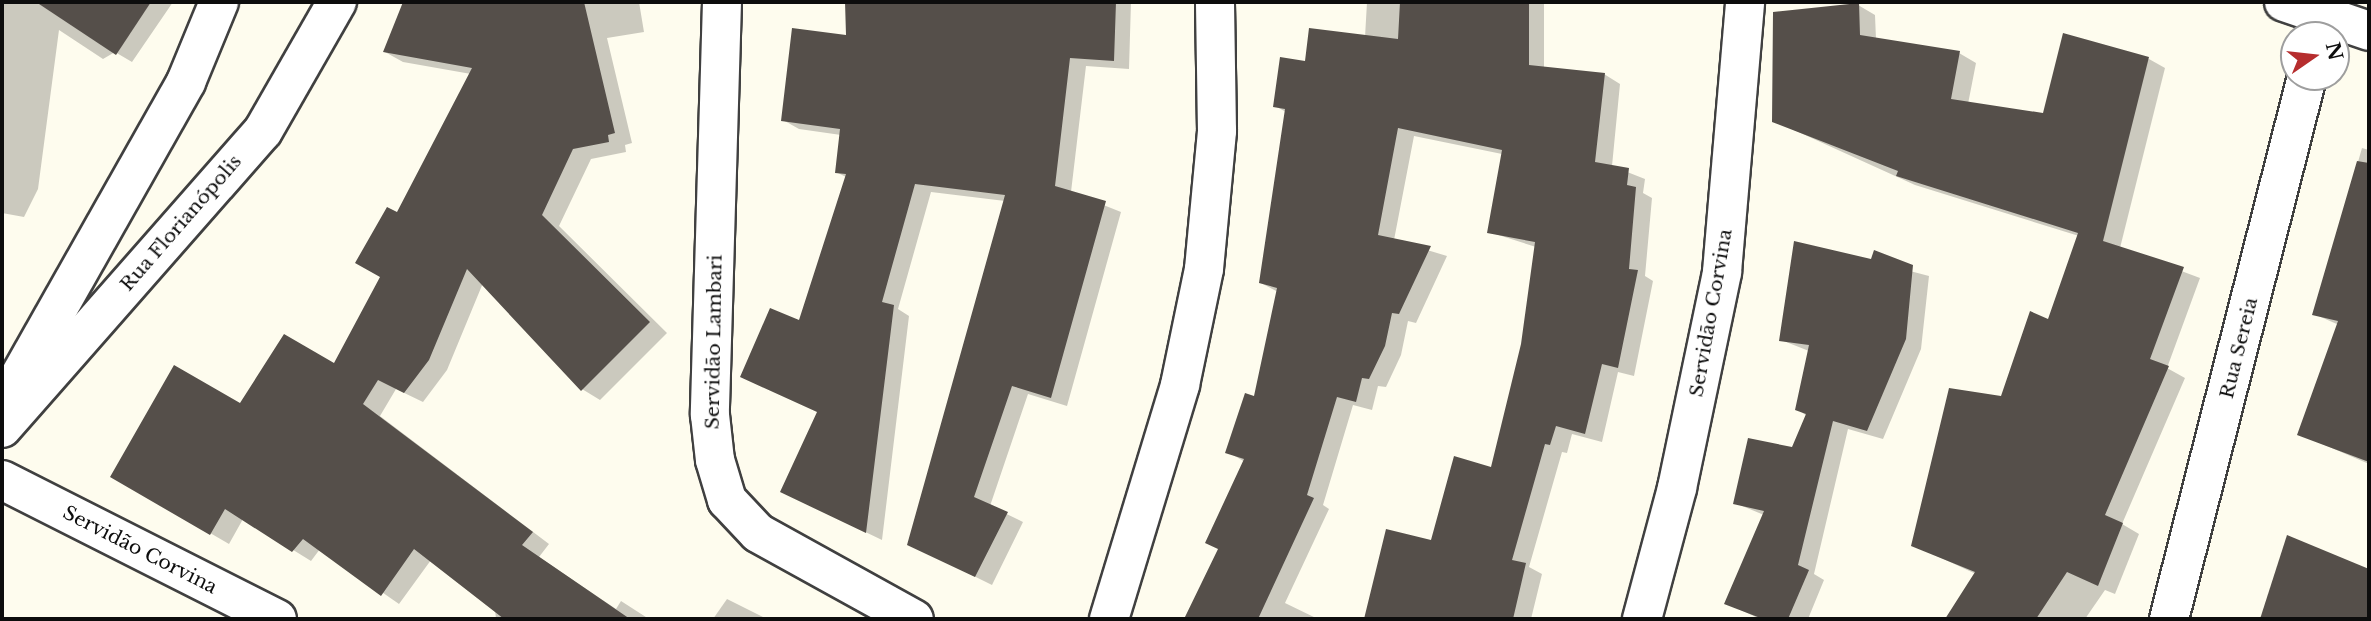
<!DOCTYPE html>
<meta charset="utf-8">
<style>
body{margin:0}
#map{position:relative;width:2371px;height:621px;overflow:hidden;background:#fefcee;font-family:"Libre Baskerville",serif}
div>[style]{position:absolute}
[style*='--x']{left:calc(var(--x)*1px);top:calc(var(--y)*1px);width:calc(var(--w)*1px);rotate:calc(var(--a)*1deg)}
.shadow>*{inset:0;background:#0003}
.building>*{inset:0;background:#554f4a}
.roads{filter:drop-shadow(2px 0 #404040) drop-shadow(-2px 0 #404040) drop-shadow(0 2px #404040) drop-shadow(0 -2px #404040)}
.minor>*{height:38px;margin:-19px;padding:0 19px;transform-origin:19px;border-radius:19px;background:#fff}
span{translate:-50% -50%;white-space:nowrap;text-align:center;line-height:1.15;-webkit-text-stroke:7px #fff;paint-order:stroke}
.street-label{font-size:19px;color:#0d0d0d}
.frame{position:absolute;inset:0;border:4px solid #0d0d0d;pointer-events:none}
.north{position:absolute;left:2280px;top:21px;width:70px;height:70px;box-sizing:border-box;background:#fff;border:2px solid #9e9e9e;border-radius:50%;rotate:76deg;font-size:19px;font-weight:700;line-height:28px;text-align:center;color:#0d0d0d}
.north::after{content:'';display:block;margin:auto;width:24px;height:32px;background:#b62d2e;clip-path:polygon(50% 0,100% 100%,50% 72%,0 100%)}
</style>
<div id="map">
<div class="shadow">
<i style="clip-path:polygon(2px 2px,173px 2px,132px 62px,115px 52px,103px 59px,59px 30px,38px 189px,24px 217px,2px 213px)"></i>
<i style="clip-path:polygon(405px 2px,470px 8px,469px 2px,639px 2px,644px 32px,607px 38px,632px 143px,625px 145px,626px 152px,591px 159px,559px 226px,667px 333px,600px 400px,582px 389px,483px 283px,447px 370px,423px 402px,396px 389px,380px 416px,549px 544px,539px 557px,616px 609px,621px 601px,649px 619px,496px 619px,495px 610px,431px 560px,399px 604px,320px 549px,311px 561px,243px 519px,229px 544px,112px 476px,241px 405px,335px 366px,382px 276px,397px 215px,471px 74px,403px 62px,385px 52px)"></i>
<i style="clip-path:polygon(847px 2px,1131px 2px,1129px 69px,1086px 66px,1071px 192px,1121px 212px,1067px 406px,1028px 394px,990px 506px,1023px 522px,992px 585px,923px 551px,1005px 201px,931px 192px,898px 309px,909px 316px,882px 540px,782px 492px,819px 413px,846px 177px,836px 172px,841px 135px,799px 129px,783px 120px,848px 37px)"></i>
<i style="clip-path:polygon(1367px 2px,1544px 2px,1544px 68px,1604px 74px,1620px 84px,1612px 166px,1645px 179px,1643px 193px,1652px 198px,1645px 276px,1653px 281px,1634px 376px,1618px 372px,1602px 442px,1572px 434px,1567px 453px,1562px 452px,1529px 567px,1542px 574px,1531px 619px,1366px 619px,1387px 532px,1432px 542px,1493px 469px,1523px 344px,1536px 247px,1489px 232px,1502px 154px,1414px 136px,1394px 240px,1447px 256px,1416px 323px,1408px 321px,1401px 355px,1386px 387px,1378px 386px,1372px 410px,1353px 405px,1323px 505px,1329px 509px,1285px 603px,1318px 619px,1186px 619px,1219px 549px,1245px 462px,1228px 452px,1255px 399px,1278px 292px,1261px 283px,1286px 112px,1275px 106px,1307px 62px,1365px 37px)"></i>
<i style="clip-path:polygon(1858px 5px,1875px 15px,1876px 39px,1959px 53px,1976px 63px,1968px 104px,2045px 115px,2149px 59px,2165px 68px,2120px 248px,2200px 278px,2167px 368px,2185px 378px,2122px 524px,2139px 534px,2115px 594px,2105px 590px,2085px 619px,1958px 619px,1976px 574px,1913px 545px,2049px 321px,2079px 236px,1915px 185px,1774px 121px)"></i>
<i style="clip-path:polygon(2362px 148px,2369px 150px,2369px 464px,2299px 434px,2339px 325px,2314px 314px)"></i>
<i style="clip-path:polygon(1872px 261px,1929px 276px,1921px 349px,1883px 439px,1848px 429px,1814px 574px,1824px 580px,1808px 619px,1760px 619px,1726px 603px,1764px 515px,1735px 503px,1793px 449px,1807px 416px,1797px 409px,1809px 351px,1781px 340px)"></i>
<i style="clip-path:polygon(2288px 537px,2369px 571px,2369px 619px,2261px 619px)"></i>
<i style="clip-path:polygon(727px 599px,767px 619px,713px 619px)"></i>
</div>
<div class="building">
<i style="clip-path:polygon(36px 2px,151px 2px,116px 55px)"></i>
<i style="clip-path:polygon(403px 2px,584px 2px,615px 133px,608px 135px,609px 142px,573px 149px,542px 215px,650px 322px,581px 391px,467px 269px,429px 360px,404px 393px,378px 380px,363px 404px,533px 532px,522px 545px,630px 619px,504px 619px,414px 549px,381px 596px,303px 539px,292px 552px,225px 509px,210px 535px,110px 477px,174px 365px,240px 403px,284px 334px,334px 363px,380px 277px,355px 263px,387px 207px,397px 212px,472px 68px,383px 52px)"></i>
<i style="clip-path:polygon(845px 2px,1116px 2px,1114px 61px,1070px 58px,1055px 186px,1106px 201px,1051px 398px,1012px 386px,974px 497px,1008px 512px,975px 577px,907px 545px,1005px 195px,915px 184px,882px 302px,894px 305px,866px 533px,780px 492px,817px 412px,740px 377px,770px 308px,799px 320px,846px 174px,835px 173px,840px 129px,781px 121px,792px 28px,846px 35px)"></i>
<i style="clip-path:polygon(1400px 2px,1529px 2px,1529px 65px,1605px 73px,1595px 162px,1629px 168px,1627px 185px,1636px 187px,1629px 269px,1638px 270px,1618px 368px,1602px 364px,1585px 434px,1556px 426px,1550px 445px,1545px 444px,1512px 560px,1526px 563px,1513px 619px,1364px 619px,1386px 529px,1431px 540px,1454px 456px,1491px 467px,1521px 344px,1535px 242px,1487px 233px,1502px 150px,1398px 128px,1378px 235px,1431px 246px,1399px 314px,1392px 313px,1385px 346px,1369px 379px,1362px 378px,1356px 402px,1337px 397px,1307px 495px,1314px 498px,1258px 619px,1184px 619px,1218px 549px,1205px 543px,1244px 459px,1225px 453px,1245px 393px,1254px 396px,1277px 288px,1259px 283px,1285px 109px,1273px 107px,1280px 57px,1305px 61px,1309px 28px,1398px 39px)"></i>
<i style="clip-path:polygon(1859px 3px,1860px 35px,1960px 51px,1951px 99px,2043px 113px,2063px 33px,2149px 57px,2103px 241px,2184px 267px,2150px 359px,2169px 366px,2105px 515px,2123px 523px,2098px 586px,2067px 572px,2036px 619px,1945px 619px,1975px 572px,1911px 546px,1949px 388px,2001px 396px,2030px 311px,2048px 319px,2078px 233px,1896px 176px,1898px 171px,1772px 122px,1773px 12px)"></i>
<i style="clip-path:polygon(2357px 161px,2369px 163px,2369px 462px,2297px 435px,2338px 321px,2312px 315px)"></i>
<i style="clip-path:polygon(1794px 241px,1871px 259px,1874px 250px,1913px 265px,1906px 339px,1867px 431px,1833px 421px,1798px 565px,1809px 570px,1788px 619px,1763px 619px,1724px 604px,1764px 511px,1733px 504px,1748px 438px,1792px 447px,1806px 414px,1795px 410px,1809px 345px,1779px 341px)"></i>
<i style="clip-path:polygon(2287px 535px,2369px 569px,2369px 619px,2260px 619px)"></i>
</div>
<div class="roads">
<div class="minor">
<i style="--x:722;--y:2;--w:413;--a:91.7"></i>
<i style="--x:710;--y:415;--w:45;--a:83.7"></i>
<i style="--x:715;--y:460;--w:42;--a:73.3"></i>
<i style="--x:727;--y:500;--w:45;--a:46.8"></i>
<i style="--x:758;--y:533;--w:178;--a:28.9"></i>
<i style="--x:2284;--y:2;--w:90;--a:18.8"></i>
<i style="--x:9;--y:395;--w:360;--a:-60.5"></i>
<i style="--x:186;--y:82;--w:87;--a:-67.6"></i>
<i style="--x:2;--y:428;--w:395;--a:-48.7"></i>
<i style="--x:263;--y:131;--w:149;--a:-60.2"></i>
<i style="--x:2;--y:480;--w:308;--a:26.8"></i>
<i style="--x:1109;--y:619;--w:245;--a:-73.1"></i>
<i style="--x:1180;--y:385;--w:118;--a:-78.3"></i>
<i style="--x:1204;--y:269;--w:139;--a:-84.6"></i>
<i style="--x:1217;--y:131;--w:129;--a:-90.9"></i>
<i style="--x:1642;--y:619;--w:136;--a:-75"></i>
<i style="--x:1677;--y:488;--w:221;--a:-78.2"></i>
<i style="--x:1722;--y:272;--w:271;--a:-85.1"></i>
<i style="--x:2169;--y:619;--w:559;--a:-75.72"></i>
</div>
</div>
<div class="street-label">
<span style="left:181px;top:223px;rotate:-49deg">Rua Florianópolis</span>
<span style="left:1711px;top:313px;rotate:-80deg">Servidão Corvina</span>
<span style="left:714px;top:342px;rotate:-89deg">Servidão Lambari</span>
<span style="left:2239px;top:348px;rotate:-76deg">Rua Sereia</span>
<span style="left:140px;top:550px;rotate:27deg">Servidão Corvina</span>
</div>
<div class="frame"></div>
<div class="north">N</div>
</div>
